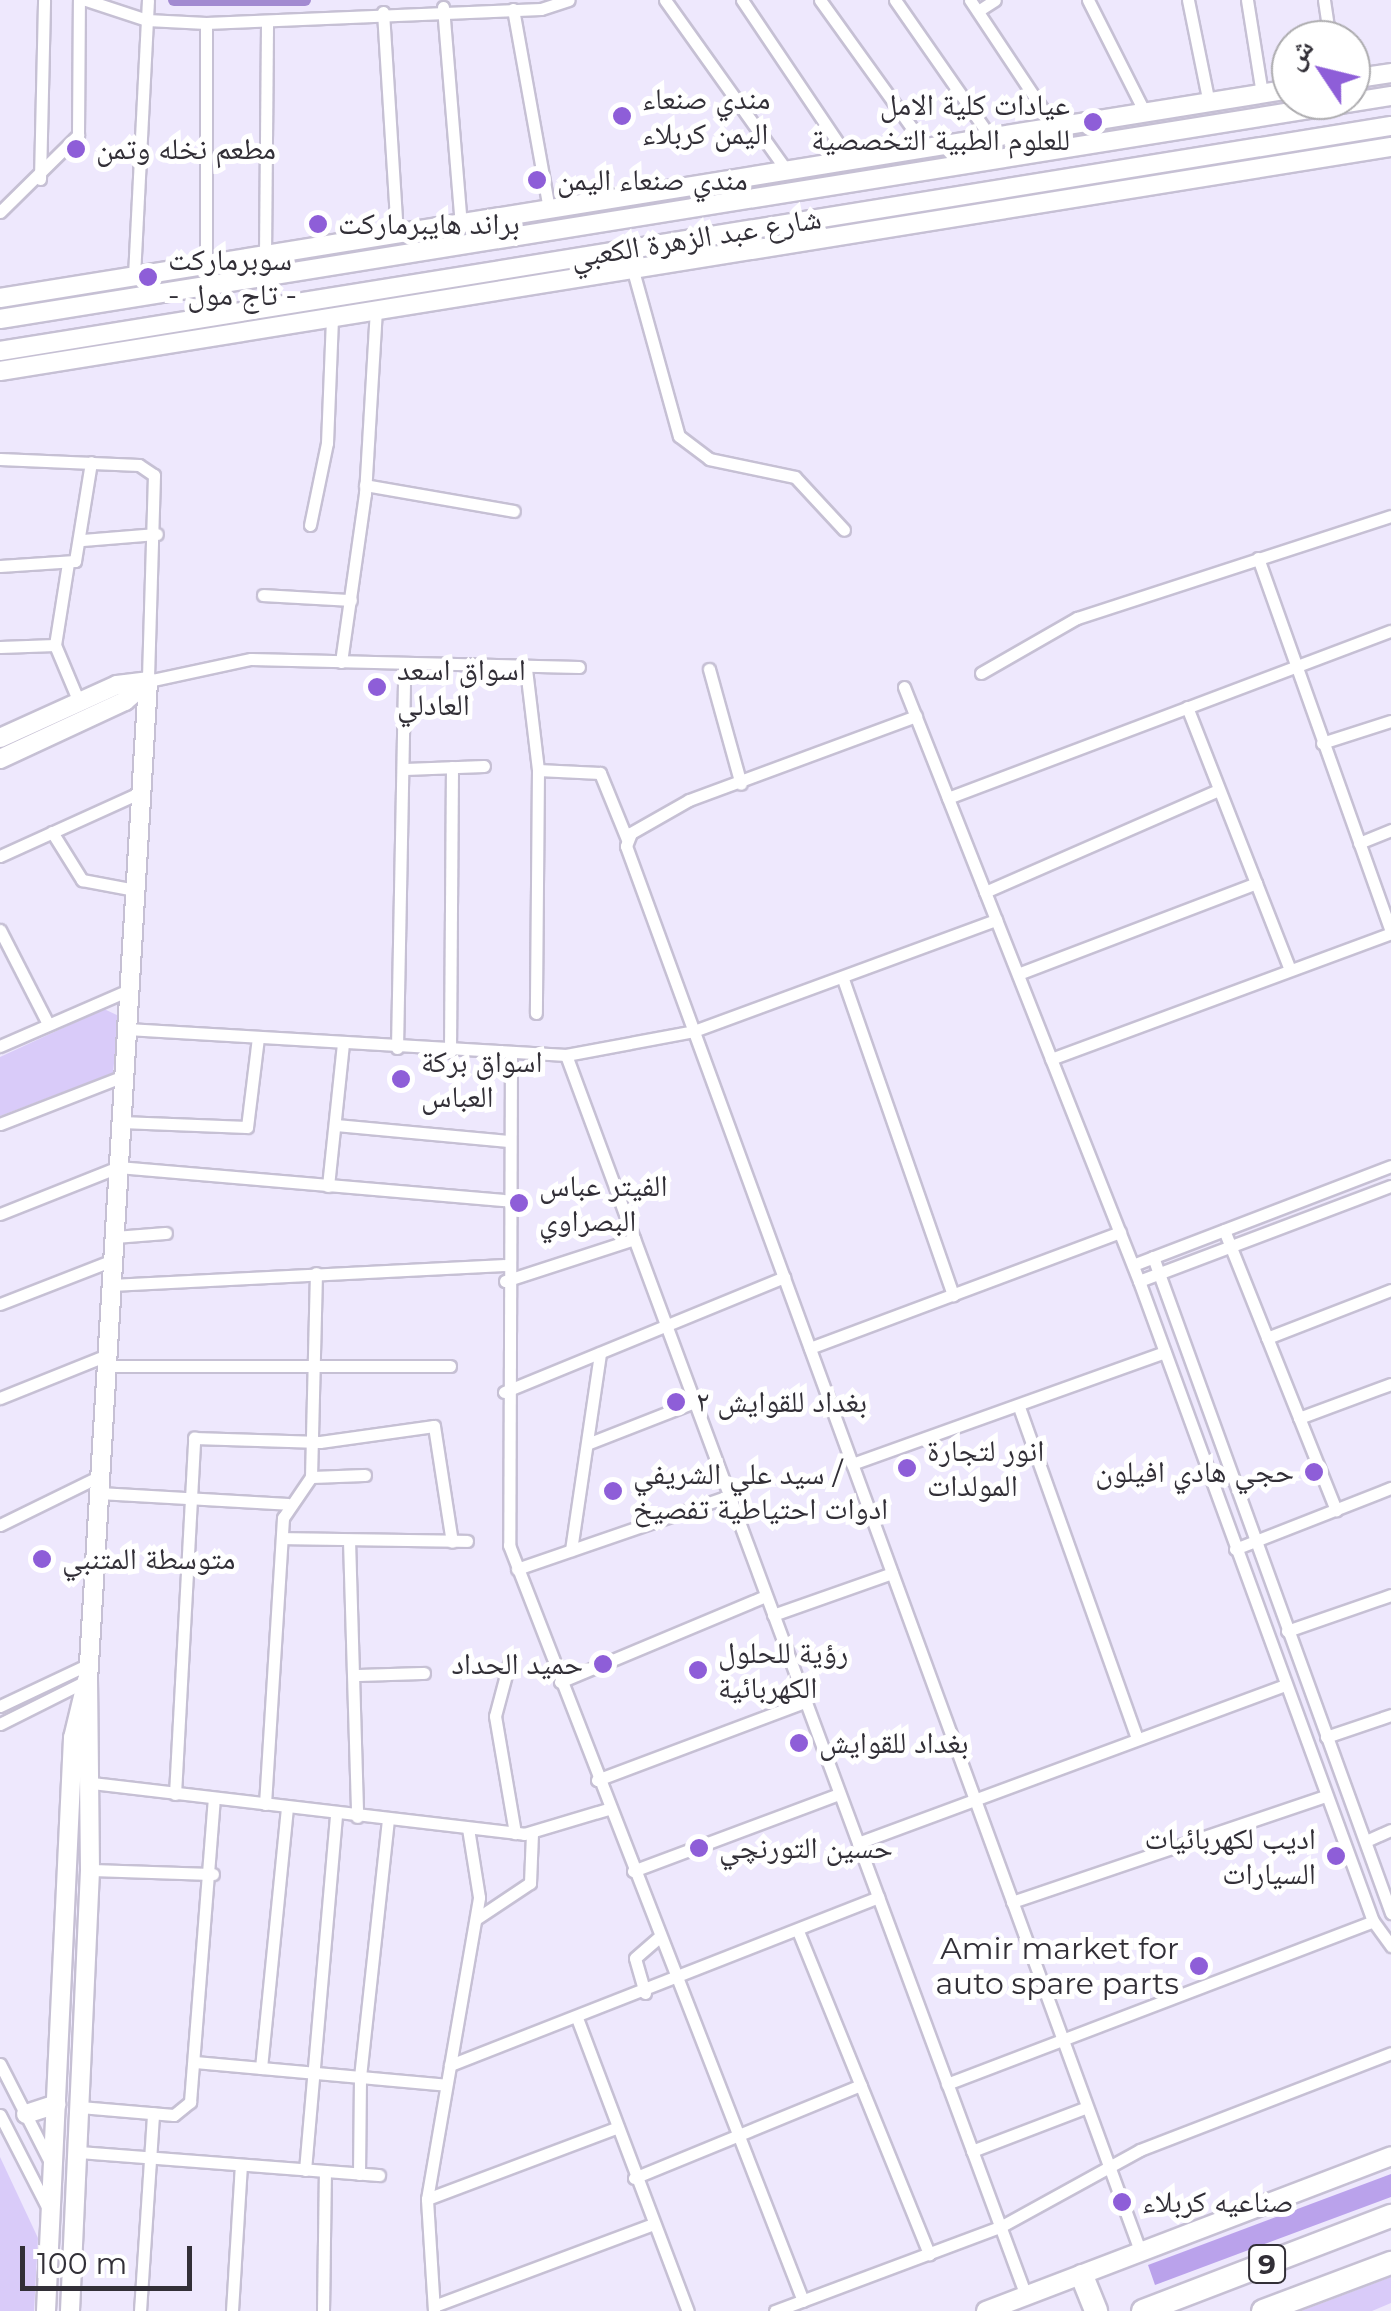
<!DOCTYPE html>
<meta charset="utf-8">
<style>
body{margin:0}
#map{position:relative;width:1391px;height:2311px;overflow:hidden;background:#eee8fd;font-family:Montserrat,"Noto Naskh Arabic",sans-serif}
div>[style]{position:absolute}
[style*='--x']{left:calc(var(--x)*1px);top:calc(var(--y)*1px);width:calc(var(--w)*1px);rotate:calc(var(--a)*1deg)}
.green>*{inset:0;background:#d9cbf9}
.forest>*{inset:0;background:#baa2eb}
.canal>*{height:12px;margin:-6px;padding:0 6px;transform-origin:6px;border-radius:6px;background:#a28ad1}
.roads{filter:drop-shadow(2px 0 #c6c0d4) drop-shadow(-2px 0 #c6c0d4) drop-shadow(0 2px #c6c0d4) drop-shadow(0 -2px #c6c0d4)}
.street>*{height:11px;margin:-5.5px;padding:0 5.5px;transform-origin:5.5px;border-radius:5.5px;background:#fff}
.secondary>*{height:18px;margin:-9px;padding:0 9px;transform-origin:9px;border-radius:9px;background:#fff}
.primary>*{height:18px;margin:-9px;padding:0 9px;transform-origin:9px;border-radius:9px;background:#fff}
.highway>*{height:22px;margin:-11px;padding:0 11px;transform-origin:11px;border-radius:11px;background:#fff}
.dots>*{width:28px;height:28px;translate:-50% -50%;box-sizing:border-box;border:5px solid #fff;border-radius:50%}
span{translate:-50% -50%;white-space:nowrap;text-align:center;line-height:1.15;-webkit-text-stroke:10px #fff;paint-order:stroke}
.shield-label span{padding:2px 8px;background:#fff;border:2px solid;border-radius:8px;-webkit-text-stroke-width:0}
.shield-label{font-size:28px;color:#322f37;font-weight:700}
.poi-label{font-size:30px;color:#322f37}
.left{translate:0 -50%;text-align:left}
.right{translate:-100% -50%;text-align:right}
.street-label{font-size:30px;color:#322f37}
.north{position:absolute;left:1271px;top:20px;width:100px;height:100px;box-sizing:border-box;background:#fff;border:2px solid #adacaf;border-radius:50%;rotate:305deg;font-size:28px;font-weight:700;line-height:40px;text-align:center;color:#322f37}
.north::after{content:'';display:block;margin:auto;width:35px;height:45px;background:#8e5ed8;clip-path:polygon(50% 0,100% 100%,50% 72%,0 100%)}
.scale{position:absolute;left:20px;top:2246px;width:172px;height:45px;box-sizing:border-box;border:5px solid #322f37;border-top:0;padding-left:12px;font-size:30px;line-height:35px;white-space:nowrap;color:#322f37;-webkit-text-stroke:8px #fff;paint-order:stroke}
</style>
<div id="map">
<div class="green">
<i style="clip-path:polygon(104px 1009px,119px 1016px,113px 1073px,0 1116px,0 1057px)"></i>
<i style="clip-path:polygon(0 2157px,38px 2238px,34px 2311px,0 2311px)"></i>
<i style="clip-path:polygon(1391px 2277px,1391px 2303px,1372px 2311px,1301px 2311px)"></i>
</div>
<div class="forest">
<i style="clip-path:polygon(1391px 2174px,1391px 2197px,1155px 2285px,1148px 2265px)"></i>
</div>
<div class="canal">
<i style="--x:174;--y:0;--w:131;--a:0"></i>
</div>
<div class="roads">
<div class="street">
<i style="--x:86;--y:0;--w:64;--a:18.2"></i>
<i style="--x:147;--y:20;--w:59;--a:2.9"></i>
<i style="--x:206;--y:23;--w:335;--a:-2.4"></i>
<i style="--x:541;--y:9;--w:29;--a:-18"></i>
<i style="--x:665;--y:0;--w:210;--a:54.5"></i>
<i style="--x:742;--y:0;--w:194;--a:56.1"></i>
<i style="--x:820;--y:0;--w:183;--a:54.3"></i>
<i style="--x:895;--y:0;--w:168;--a:55.2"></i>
<i style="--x:970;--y:0;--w:154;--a:56.4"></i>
<i style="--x:1088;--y:0;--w:127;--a:63.2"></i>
<i style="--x:1188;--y:0;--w:105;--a:78.5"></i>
<i style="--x:1247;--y:0;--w:95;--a:80.9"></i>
<i style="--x:1324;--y:0;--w:40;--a:81.5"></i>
<i style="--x:443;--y:7;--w:218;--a:85.3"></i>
<i style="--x:513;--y:9;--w:203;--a:79.8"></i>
<i style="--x:978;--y:11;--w:20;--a:-33"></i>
<i style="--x:383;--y:12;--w:222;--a:86.4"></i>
<i style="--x:40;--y:179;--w:179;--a:-88.7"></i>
<i style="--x:0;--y:212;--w:110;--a:-44.6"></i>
<i style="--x:78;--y:135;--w:135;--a:-89.6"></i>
<i style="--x:627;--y:249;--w:194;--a:74.5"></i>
<i style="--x:679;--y:436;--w:38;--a:37"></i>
<i style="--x:709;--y:459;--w:88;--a:11.8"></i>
<i style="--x:795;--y:477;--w:72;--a:47.2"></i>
<i style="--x:265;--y:255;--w:234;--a:-89.5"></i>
<i style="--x:206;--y:264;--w:241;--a:-90"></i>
<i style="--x:134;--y:276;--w:276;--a:-87.1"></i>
<i style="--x:0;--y:459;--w:139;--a:2.5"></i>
<i style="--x:139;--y:465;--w:18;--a:34"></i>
<i style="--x:154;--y:475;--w:206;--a:91.7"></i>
<i style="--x:148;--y:681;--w:105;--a:-12.1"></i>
<i style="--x:251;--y:659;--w:328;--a:1.4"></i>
<i style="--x:365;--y:485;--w:151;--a:9.9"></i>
<i style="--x:310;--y:525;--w:84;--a:-78.3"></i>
<i style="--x:327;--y:443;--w:127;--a:-87.7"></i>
<i style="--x:82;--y:540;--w:75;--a:-4.6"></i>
<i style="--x:1258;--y:558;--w:397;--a:70.4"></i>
<i style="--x:68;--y:563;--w:83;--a:99"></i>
<i style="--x:55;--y:645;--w:62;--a:67.2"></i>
<i style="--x:0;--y:566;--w:75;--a:-3.8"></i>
<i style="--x:75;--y:561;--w:100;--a:-80.8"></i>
<i style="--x:263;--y:595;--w:88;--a:3.3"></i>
<i style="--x:0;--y:647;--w:55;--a:-2.1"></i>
<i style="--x:341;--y:662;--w:170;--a:-81.9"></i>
<i style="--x:365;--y:494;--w:185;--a:-86.6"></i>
<i style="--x:526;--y:669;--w:102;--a:83.2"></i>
<i style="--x:538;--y:770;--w:243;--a:90.5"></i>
<i style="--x:709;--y:669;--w:119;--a:74.5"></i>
<i style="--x:981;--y:673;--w:111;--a:-29.8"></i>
<i style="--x:1077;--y:618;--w:330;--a:-18"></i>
<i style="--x:904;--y:687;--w:639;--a:68.42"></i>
<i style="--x:1139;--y:1281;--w:681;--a:69.92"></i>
<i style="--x:1373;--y:1921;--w:31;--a:54"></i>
<i style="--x:1187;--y:707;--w:282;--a:68.6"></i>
<i style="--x:916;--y:716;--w:242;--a:159.7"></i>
<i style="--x:689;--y:800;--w:67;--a:150.4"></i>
<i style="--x:631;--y:833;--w:14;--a:111"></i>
<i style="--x:626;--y:846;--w:1498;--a:69.9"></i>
<i style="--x:1322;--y:743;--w:72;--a:-17.7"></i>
<i style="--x:405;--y:769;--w:79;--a:-2.2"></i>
<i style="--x:538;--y:770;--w:62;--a:2.8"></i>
<i style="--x:600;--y:773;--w:71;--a:67.8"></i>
<i style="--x:948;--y:798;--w:473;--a:-20.7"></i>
<i style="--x:52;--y:832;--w:57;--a:58"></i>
<i style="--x:82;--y:880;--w:54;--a:10.7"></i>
<i style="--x:1359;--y:843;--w:35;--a:-22"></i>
<i style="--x:0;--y:856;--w:155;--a:-24.4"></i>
<i style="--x:985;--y:892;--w:255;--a:-23.6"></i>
<i style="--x:0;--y:930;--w:106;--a:62.9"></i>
<i style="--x:1018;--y:974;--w:255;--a:-20.9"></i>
<i style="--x:843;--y:979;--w:335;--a:70.8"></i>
<i style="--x:127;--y:1029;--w:440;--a:3.4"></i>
<i style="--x:566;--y:1055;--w:130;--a:-10.6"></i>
<i style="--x:694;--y:1031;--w:322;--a:-20.2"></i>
<i style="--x:0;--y:1046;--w:141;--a:-23.5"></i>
<i style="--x:397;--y:1048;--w:381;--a:-88.9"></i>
<i style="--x:450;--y:1052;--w:285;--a:-89.6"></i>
<i style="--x:511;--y:1055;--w:490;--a:90.2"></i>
<i style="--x:509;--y:1545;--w:811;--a:68.75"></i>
<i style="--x:566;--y:1055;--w:1324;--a:69.66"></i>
<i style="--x:1051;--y:1059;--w:363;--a:-20.3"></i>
<i style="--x:121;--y:1122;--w:126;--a:2.3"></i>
<i style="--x:247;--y:1127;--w:90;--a:-83"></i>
<i style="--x:0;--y:1124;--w:133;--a:-21.2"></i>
<i style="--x:336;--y:1125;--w:173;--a:5.3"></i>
<i style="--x:328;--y:1186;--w:143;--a:-84"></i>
<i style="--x:0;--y:1214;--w:127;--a:-21.7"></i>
<i style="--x:118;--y:1167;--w:389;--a:4.9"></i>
<i style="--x:1224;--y:1230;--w:302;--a:68.2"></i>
<i style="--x:114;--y:1237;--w:52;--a:-4.4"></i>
<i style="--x:1153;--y:1257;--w:698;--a:70.06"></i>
<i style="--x:1133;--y:1265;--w:276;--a:-21"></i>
<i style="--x:505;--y:1281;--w:136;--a:-18"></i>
<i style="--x:1139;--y:1281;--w:269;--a:-20.7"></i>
<i style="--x:111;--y:1285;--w:395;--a:-2.9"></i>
<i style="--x:0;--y:1304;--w:121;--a:-21.3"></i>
<i style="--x:1267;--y:1338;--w:133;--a:-21.2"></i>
<i style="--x:810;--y:1348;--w:331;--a:-20.5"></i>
<i style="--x:107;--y:1366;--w:343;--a:0"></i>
<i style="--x:504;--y:1392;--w:303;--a:-22.3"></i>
<i style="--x:0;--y:1398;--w:115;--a:-21.9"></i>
<i style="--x:1019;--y:1407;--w:348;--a:70.4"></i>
<i style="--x:1299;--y:1418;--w:98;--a:-20.3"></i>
<i style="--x:587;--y:1444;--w:115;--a:-21.4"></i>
<i style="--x:852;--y:1464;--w:332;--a:-19.7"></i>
<i style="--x:311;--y:1477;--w:204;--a:-88.6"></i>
<i style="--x:99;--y:1493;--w:189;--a:3.3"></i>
<i style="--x:0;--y:1525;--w:111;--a:-26.1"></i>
<i style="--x:282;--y:1538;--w:185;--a:0.9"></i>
<i style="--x:349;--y:1540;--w:277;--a:88.3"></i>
<i style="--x:1235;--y:1549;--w:168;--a:-21.4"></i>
<i style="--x:571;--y:1550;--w:199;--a:-81.6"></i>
<i style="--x:517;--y:1569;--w:224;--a:-19"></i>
<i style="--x:773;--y:1615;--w:126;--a:-19.4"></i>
<i style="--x:1287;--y:1631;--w:110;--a:-19.1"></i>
<i style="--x:511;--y:1656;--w:62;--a:104.9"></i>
<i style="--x:495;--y:1716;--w:119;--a:80.3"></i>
<i style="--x:356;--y:1675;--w:68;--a:-1.7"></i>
<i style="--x:560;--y:1682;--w:223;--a:-22.7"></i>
<i style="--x:0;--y:1706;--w:98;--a:-25.3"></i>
<i style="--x:0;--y:1724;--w:98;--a:-26.6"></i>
<i style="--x:1326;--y:1737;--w:69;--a:-18.7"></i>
<i style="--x:597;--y:1780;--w:222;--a:-20.6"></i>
<i style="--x:92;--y:1783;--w:435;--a:6.7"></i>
<i style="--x:524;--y:1834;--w:88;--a:-16.6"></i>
<i style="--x:175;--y:1794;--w:357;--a:-86.9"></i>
<i style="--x:194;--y:1438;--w:126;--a:1.8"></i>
<i style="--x:320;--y:1442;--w:115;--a:-8"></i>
<i style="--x:434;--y:1426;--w:117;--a:81.2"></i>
<i style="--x:265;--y:1804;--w:287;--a:-86.4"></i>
<i style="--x:283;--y:1518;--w:50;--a:-55.7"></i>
<i style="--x:311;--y:1477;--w:54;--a:-2.1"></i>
<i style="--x:1366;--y:1841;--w:27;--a:-24"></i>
<i style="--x:858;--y:1843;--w:455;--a:-20.3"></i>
<i style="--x:90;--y:1870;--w:123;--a:1.9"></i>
<i style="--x:633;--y:1871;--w:220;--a:-20.5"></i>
<i style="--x:1012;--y:1902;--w:330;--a:-18.7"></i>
<i style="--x:476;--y:1919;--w:65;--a:-33.7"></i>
<i style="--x:530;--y:1883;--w:50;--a:-87.7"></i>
<i style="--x:798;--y:1931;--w:349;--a:67.9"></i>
<i style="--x:645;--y:1993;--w:36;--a:-106"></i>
<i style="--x:635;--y:1958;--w:32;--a:-41"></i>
<i style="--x:577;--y:2018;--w:313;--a:69.3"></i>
<i style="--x:195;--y:2062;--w:252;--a:5.2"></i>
<i style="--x:0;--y:2064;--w:112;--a:63"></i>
<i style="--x:450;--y:2065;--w:460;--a:-21.4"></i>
<i style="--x:261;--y:2068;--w:262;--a:-84.3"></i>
<i style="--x:947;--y:2084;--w:456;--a:-20.9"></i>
<i style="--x:80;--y:2107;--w:94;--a:4.9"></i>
<i style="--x:174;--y:2115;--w:21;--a:-39"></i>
<i style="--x:190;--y:2102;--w:304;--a:-85.5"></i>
<i style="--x:0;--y:2115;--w:106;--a:62.9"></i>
<i style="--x:972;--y:2151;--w:123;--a:-20.9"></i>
<i style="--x:78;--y:2152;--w:302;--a:4.4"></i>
<i style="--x:305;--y:2170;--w:357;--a:-85"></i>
<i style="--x:359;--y:2174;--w:97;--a:-89.4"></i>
<i style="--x:360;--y:2077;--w:258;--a:-83.8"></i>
<i style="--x:634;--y:2178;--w:245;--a:-22.3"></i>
<i style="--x:427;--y:2199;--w:202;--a:-20.6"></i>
<i style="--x:434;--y:2306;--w:232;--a:-20.5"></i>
<i style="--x:140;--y:2311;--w:198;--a:-86.2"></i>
<i style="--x:232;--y:2311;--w:146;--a:-86.5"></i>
<i style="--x:323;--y:2311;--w:140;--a:-89.2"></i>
<i style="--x:434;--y:2311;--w:112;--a:-93.6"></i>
<i style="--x:427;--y:2199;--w:306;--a:-80.2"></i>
<i style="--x:479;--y:1897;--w:70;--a:-99.1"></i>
<i style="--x:775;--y:2311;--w:240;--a:-20.5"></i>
<i style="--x:1000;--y:2227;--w:160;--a:-28.8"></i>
<i style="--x:1140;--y:2150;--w:269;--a:-21.1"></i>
</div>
<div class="secondary">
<i style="--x:1351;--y:79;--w:40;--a:-8.5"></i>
<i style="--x:0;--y:298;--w:1308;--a:-9.2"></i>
<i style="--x:0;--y:371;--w:1409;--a:-9.15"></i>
<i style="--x:0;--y:738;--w:128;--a:-24.4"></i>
<i style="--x:117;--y:685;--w:31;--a:-7"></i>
<i style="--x:0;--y:759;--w:138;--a:-24.9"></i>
<i style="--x:125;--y:701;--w:30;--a:-41"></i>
<i style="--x:26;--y:2114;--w:32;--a:-18"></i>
<i style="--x:46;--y:2311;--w:574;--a:-87.3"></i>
<i style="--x:73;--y:1738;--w:60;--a:-76.4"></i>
<i style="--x:70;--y:2311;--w:441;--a:-87.4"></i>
<i style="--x:90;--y:1870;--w:190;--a:-90.6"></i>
<i style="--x:88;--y:1680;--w:1001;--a:-86.56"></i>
<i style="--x:986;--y:2311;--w:434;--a:-20.9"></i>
</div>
<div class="primary">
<i style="--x:0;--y:319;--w:1409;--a:-9.11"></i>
<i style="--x:0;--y:351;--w:1409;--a:-9.19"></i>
</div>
<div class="highway">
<i style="--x:1082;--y:2276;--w:38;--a:68"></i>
<i style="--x:1143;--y:2311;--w:266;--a:-21"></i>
<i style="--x:1263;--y:2311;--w:137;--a:-20.6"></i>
</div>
</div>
<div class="dots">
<i style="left:622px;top:116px;background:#8e5ed8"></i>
<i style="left:1093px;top:122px;background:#8e5ed8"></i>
<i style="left:76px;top:149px;background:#8e5ed8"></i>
<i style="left:537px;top:180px;background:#8e5ed8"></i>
<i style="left:318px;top:224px;background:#8e5ed8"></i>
<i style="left:148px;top:277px;background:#8e5ed8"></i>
<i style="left:377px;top:687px;background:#8e5ed8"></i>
<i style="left:401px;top:1079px;background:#8e5ed8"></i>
<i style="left:519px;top:1203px;background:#8e5ed8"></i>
<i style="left:676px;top:1402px;background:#8e5ed8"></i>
<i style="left:907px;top:1468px;background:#8e5ed8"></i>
<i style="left:1314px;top:1472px;background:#8e5ed8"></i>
<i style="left:613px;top:1491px;background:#8e5ed8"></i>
<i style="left:42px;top:1559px;background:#8e5ed8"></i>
<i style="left:603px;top:1664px;background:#8e5ed8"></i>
<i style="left:698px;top:1670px;background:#8e5ed8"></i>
<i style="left:799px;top:1743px;background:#8e5ed8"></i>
<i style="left:699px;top:1848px;background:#8e5ed8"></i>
<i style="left:1336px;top:1856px;background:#8e5ed8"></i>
<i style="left:1199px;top:1966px;background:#8e5ed8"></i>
<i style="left:1122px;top:2202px;background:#8e5ed8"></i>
</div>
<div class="shield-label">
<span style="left:1267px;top:2264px">9</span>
</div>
<div class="poi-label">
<span class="left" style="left:642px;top:116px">مندي صنعاء<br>اليمن كربلاء</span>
<span class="right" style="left:1070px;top:122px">عيادات كلية الامل<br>للعلوم الطبية التخصصية</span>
<span class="left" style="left:96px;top:149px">مطعم نخله وتمن</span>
<span class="left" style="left:557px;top:180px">مندي صنعاء اليمن</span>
<span class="left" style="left:338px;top:224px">براند هايبرماركت</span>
<span class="left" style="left:168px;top:277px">سوبرماركت<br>- تاج مول -</span>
<span class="left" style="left:397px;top:687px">اسواق اسعد<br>العادلي</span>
<span class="left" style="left:421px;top:1079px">اسواق بركة<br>العباس</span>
<span class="left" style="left:539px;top:1203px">الفيتر عباس<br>البصراوي</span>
<span class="left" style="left:696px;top:1402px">بغداد للقوايش ٢</span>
<span class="left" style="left:927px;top:1468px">انور لتجارة<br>المولدات</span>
<span class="right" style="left:1294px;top:1472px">حجي هادي افيلون</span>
<span class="left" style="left:633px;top:1491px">سيد علي الشريفي /<br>ادوات احتياطية تفصيخ</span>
<span class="left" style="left:62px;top:1559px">متوسطة المتنبي</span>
<span class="left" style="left:718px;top:1670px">رؤية للحلول<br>الكهربائية</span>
<span class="right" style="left:583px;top:1664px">حميد الحداد</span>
<span class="left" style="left:819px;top:1743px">بغداد للقوايش</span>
<span class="right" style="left:1316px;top:1856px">اديب لكهربائيات<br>السيارات</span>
<span class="left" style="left:719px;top:1848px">حسين التورنچي</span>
<span class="right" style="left:1179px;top:1966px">Amir market for<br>auto spare parts</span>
<span class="left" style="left:1142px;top:2202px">صناعيه كربلاء</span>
</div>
<div class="street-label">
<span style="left:696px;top:238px;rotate:-9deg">شارع عبد الزهرة الكعبي</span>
</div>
<div class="north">ش</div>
<div class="scale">100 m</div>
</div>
